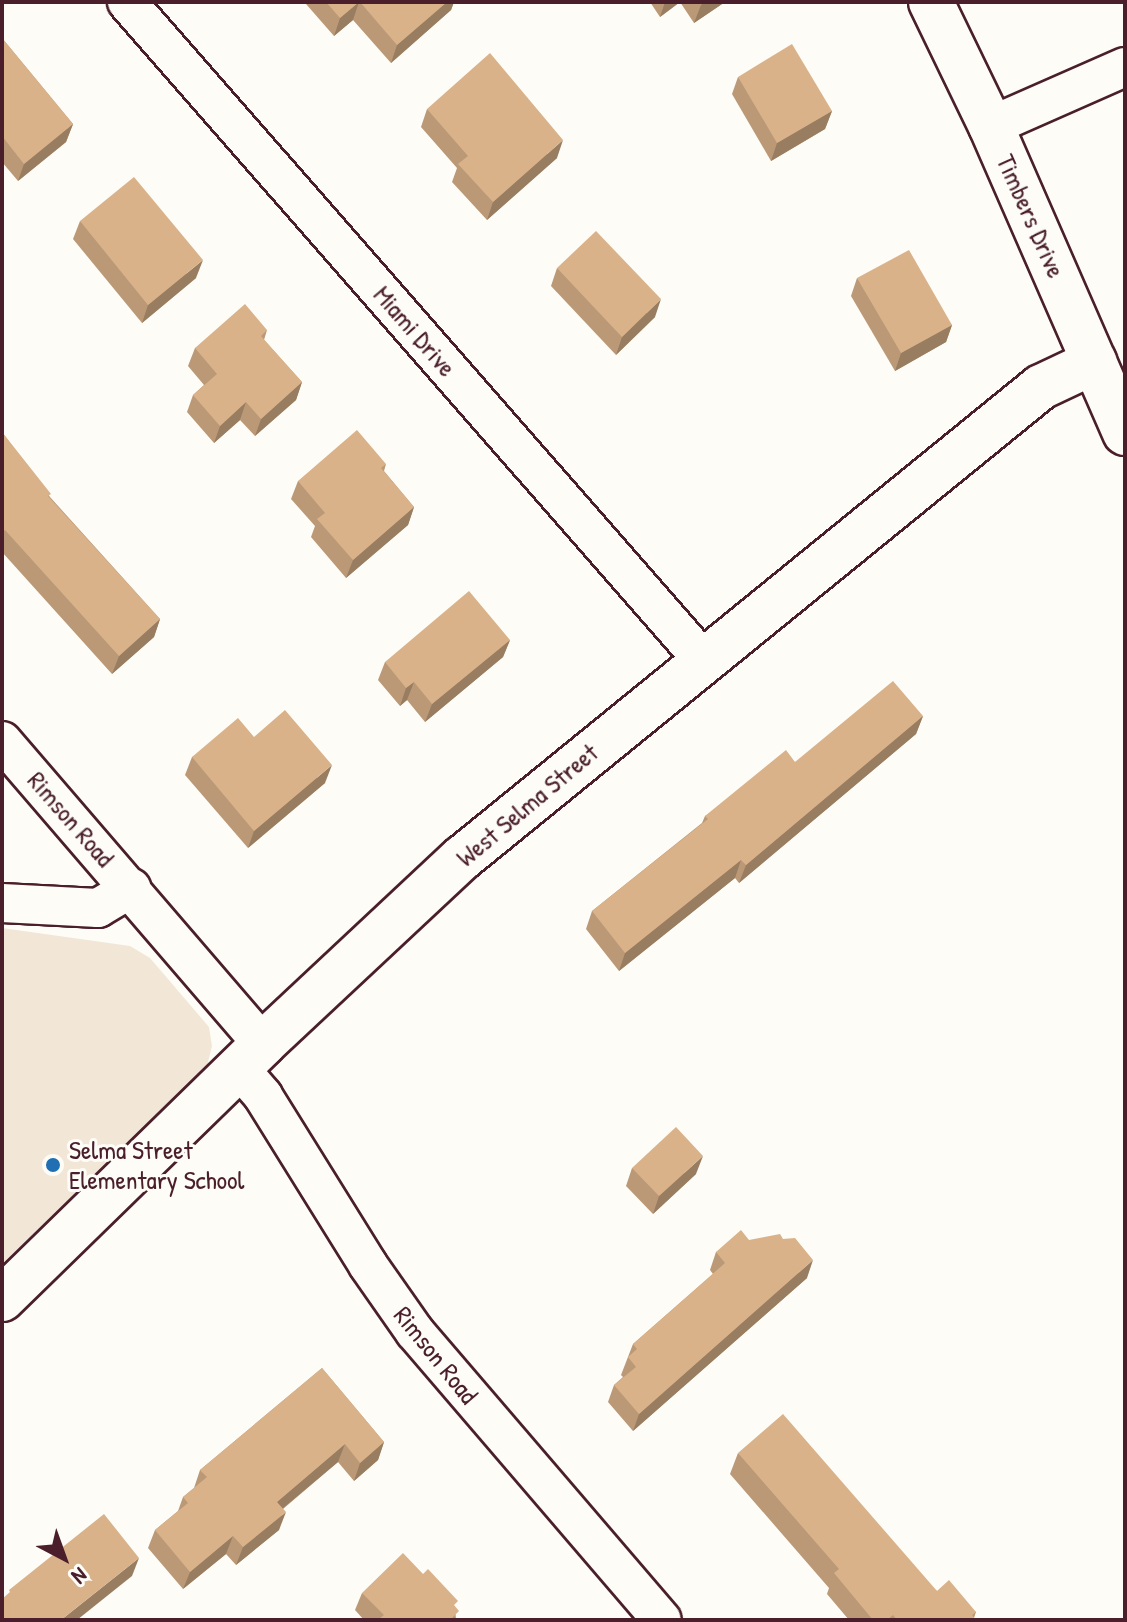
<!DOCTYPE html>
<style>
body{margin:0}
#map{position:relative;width:1127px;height:1622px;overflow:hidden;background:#fdfcf7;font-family:"Patrick Hand",sans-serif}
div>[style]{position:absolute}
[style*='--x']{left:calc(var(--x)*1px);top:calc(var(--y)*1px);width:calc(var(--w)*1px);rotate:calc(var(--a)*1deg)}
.built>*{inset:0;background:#f2e6d6}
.roads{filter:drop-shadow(2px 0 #4a1f2b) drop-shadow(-2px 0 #4a1f2b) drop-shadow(0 2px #4a1f2b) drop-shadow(0 -2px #4a1f2b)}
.street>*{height:38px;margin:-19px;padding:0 19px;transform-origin:19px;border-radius:19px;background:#fdfcf7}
.secondary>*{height:44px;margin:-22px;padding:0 22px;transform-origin:22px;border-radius:22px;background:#fdfcf7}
.wall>*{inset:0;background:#b97}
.shaded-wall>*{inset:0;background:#987d61}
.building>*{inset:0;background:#d9b28a}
.dots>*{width:22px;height:22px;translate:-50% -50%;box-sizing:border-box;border:4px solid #fdfcf7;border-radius:50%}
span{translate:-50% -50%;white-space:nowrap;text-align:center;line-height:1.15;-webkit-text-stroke:6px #fdfcf7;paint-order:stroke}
.street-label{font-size:26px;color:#4a1f2b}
.poi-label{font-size:26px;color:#4a1f2b}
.left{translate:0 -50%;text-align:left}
.frame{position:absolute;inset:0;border:4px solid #4a1f2b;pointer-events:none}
.north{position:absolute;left:24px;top:1518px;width:80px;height:80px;-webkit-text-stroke:6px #fdfcf7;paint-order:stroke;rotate:139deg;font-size:22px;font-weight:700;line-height:32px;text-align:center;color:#4a1f2b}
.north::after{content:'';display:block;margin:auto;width:28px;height:36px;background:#4a1f2b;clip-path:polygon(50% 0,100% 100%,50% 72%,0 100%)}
</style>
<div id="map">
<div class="built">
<i style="clip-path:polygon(2px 928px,130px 946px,150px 958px,209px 1027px,212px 1046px,207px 1066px,2px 1264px)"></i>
</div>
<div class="roads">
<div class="street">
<i style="--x:127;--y:2;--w:874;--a:48.8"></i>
<i style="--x:991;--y:126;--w:146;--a:-23.8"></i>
<i style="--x:2;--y:741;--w:400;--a:49.3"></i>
<i style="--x:2;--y:903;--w:96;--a:3"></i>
<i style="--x:98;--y:908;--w:39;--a:-31"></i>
<i style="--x:239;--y:1068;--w:37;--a:49"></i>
<i style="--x:263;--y:1096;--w:199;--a:58.1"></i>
<i style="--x:368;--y:1265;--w:82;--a:55"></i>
<i style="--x:415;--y:1332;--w:379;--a:49.4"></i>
</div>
<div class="secondary">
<i style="--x:931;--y:2;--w:138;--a:64.2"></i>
<i style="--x:991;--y:126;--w:335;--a:66.4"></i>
<i style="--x:2;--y:1299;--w:365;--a:-44.3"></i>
<i style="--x:263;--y:1044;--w:272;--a:-43.1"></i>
<i style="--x:462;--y:858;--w:746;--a:-39.13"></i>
<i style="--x:1041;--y:387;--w:59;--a:-25.3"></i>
</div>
</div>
<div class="wall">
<i style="clip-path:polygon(306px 2px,454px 2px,451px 10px,391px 63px,353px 20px,334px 36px,306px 4px)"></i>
<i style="clip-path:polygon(650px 2px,725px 2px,694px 23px,680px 2px,660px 17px)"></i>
<i style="clip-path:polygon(2px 38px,73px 124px,66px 142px,18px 181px,2px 162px)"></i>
<i style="clip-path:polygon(738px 77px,832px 111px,825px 129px,771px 161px,732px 94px)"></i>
<i style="clip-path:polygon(427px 109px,557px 158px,487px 220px,452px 182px,457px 168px,421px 127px)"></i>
<i style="clip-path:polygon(80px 221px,196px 278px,142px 323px,73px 239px)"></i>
<i style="clip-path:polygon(557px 268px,655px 317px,616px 355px,551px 286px)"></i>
<i style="clip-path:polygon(857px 278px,952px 325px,946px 342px,895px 371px,851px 296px)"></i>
<i style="clip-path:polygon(267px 330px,264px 340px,302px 382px,296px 400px,255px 436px,240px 420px,214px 443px,187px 412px,193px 395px,204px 385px,188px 366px,195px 348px)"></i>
<i style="clip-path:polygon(2px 432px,50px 497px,160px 619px,154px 637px,112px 674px,2px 552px)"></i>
<i style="clip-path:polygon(386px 464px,384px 471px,414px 507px,408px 525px,346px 578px,311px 537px,315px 526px,291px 499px,298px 481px)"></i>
<i style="clip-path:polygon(510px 640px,503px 657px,425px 722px,407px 700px,400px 706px,378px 680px,385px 662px)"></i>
<i style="clip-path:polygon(923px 716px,916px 734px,739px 883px,735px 878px,619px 971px,586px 929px,592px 911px,702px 823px,705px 816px,795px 762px)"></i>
<i style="clip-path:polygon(254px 737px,325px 783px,248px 848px,185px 775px,192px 757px)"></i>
<i style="clip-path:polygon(632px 1168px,696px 1174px,653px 1214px,626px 1186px)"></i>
<i style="clip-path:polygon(749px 1240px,807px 1278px,633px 1431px,608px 1402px,614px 1385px,623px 1377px,621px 1375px,633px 1344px,713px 1274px,710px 1270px,716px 1252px)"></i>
<i style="clip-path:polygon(322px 1368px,384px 1442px,378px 1460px,354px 1481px,338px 1462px,283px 1509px,279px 1530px,236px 1565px,226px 1554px,183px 1589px,148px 1548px,155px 1530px,178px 1511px,183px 1497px,194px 1488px,200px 1470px)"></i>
<i style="clip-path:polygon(738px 1453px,937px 1591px,976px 1612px,974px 1618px,976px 1620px,849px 1620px,827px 1594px,829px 1588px,730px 1474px)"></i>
<i style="clip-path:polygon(362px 1593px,455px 1607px,456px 1620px,364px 1620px,355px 1610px)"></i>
</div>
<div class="shaded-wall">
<i style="clip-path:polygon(359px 2px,353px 20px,334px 36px,340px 18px)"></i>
<i style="clip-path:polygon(447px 2px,454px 2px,451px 10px,391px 63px,397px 45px)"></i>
<i style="clip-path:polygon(665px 2px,680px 2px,660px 17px)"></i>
<i style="clip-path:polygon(705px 2px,725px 2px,694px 23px,701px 5px)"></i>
<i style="clip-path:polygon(832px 111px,825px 129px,771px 161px,777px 143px)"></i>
<i style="clip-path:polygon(73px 124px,66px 142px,18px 181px,24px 164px)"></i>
<i style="clip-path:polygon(563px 140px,557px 158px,487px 220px,493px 202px)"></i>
<i style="clip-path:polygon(203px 260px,196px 278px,142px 323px,148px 305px)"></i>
<i style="clip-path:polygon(661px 299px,655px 317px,616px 355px,622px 337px)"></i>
<i style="clip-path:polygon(952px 325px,946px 342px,895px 371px,901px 353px)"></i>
<i style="clip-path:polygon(302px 382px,296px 400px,255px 436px,261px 419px)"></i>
<i style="clip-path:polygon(246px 402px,240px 420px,214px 443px,220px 426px)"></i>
<i style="clip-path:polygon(414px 507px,408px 525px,346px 578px,353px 560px)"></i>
<i style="clip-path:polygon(160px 619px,154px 637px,112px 674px,119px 656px)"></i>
<i style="clip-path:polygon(510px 640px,503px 657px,425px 722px,432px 704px)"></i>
<i style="clip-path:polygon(414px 682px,407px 700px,400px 706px,406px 688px)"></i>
<i style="clip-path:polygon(923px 716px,916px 734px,739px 883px,746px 865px)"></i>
<i style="clip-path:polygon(332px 765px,325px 783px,248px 848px,254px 831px)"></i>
<i style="clip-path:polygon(741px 860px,735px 878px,619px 971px,625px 953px)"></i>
<i style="clip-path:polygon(703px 1156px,696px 1174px,653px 1214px,659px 1196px)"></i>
<i style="clip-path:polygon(813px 1260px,807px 1278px,633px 1431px,639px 1414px)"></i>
<i style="clip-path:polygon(384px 1442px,378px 1460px,354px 1481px,360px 1463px)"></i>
<i style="clip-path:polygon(345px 1444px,338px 1462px,270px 1519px,277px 1502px)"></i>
<i style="clip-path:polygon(286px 1512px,279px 1530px,236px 1565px,243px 1547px)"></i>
<i style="clip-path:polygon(233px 1536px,226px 1554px,183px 1589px,190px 1572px)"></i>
<i style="clip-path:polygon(139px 1558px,132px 1576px,77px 1620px,61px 1620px)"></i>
</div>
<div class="building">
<i style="clip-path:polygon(326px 2px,359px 2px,340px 18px)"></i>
<i style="clip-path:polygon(360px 2px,447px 2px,397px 45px)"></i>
<i style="clip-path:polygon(2px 38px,73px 124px,24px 164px,2px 136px)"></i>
<i style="clip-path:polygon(792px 44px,832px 111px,777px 143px,738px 77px)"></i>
<i style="clip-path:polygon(490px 53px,563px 140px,493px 202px,458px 164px,468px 156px,427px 109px)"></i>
<i style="clip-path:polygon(134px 177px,203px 260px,148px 305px,80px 221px)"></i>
<i style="clip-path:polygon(596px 231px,661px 299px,622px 337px,557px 268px)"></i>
<i style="clip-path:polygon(909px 250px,952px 325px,901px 353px,857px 278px)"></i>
<i style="clip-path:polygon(245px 304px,267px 330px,261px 336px,302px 382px,261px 419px,246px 402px,220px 426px,193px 395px,217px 374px,195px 348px)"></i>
<i style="clip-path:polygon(357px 430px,386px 464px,381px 468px,414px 507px,353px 560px,317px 519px,325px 513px,298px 481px)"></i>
<i style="clip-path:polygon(2px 432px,51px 494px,48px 496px,160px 619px,119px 656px,5px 530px,2px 532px)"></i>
<i style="clip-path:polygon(469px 591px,510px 640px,432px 704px,414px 682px,406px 688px,385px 662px)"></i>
<i style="clip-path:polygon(893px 681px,923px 716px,746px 865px,741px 860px,625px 953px,592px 911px,708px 819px,705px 816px,786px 750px,795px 762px)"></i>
<i style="clip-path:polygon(285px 710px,332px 765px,254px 831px,192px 757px,238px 718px,254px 737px)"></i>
<i style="clip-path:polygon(676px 1127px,703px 1156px,659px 1196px,632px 1168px)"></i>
<i style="clip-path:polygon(741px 1230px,749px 1240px,780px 1234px,783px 1239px,795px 1238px,813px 1260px,639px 1414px,614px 1385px,636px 1367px,628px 1357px,637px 1349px,633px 1344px,725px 1263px,716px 1252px)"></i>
<i style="clip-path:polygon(322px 1368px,384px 1442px,360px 1463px,345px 1444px,277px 1502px,286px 1512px,243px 1547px,233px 1536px,190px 1572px,155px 1530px,188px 1503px,183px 1497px,207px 1477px,200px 1470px)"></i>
<i style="clip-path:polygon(783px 1414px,937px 1591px,949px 1580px,976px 1612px,972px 1615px,976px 1620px,897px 1620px,893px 1615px,887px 1620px,873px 1620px,834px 1573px,839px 1569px,738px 1453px)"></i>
<i style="clip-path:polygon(104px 1514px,139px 1558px,61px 1620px,2px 1620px,2px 1599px,10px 1592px,9px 1590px)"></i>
<i style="clip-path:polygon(403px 1553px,423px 1574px,428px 1569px,458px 1601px,454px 1605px,459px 1611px,452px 1618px,453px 1620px,378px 1620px,384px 1615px,362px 1593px)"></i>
</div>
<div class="dots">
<i style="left:53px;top:1165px;background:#1f6fb2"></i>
</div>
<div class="street-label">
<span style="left:1031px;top:216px;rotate:66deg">Timbers Drive</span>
<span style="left:415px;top:331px;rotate:49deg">Miami Drive</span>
<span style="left:527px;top:805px;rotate:-40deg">West Selma Street</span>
<span style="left:71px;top:819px;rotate:49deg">Rimson Road</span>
<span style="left:436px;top:1355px;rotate:51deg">Rimson Road</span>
</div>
<div class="poi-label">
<span class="left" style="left:69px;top:1165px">Selma Street<br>Elementary School</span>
</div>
<div class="frame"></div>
<div class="north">N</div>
</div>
